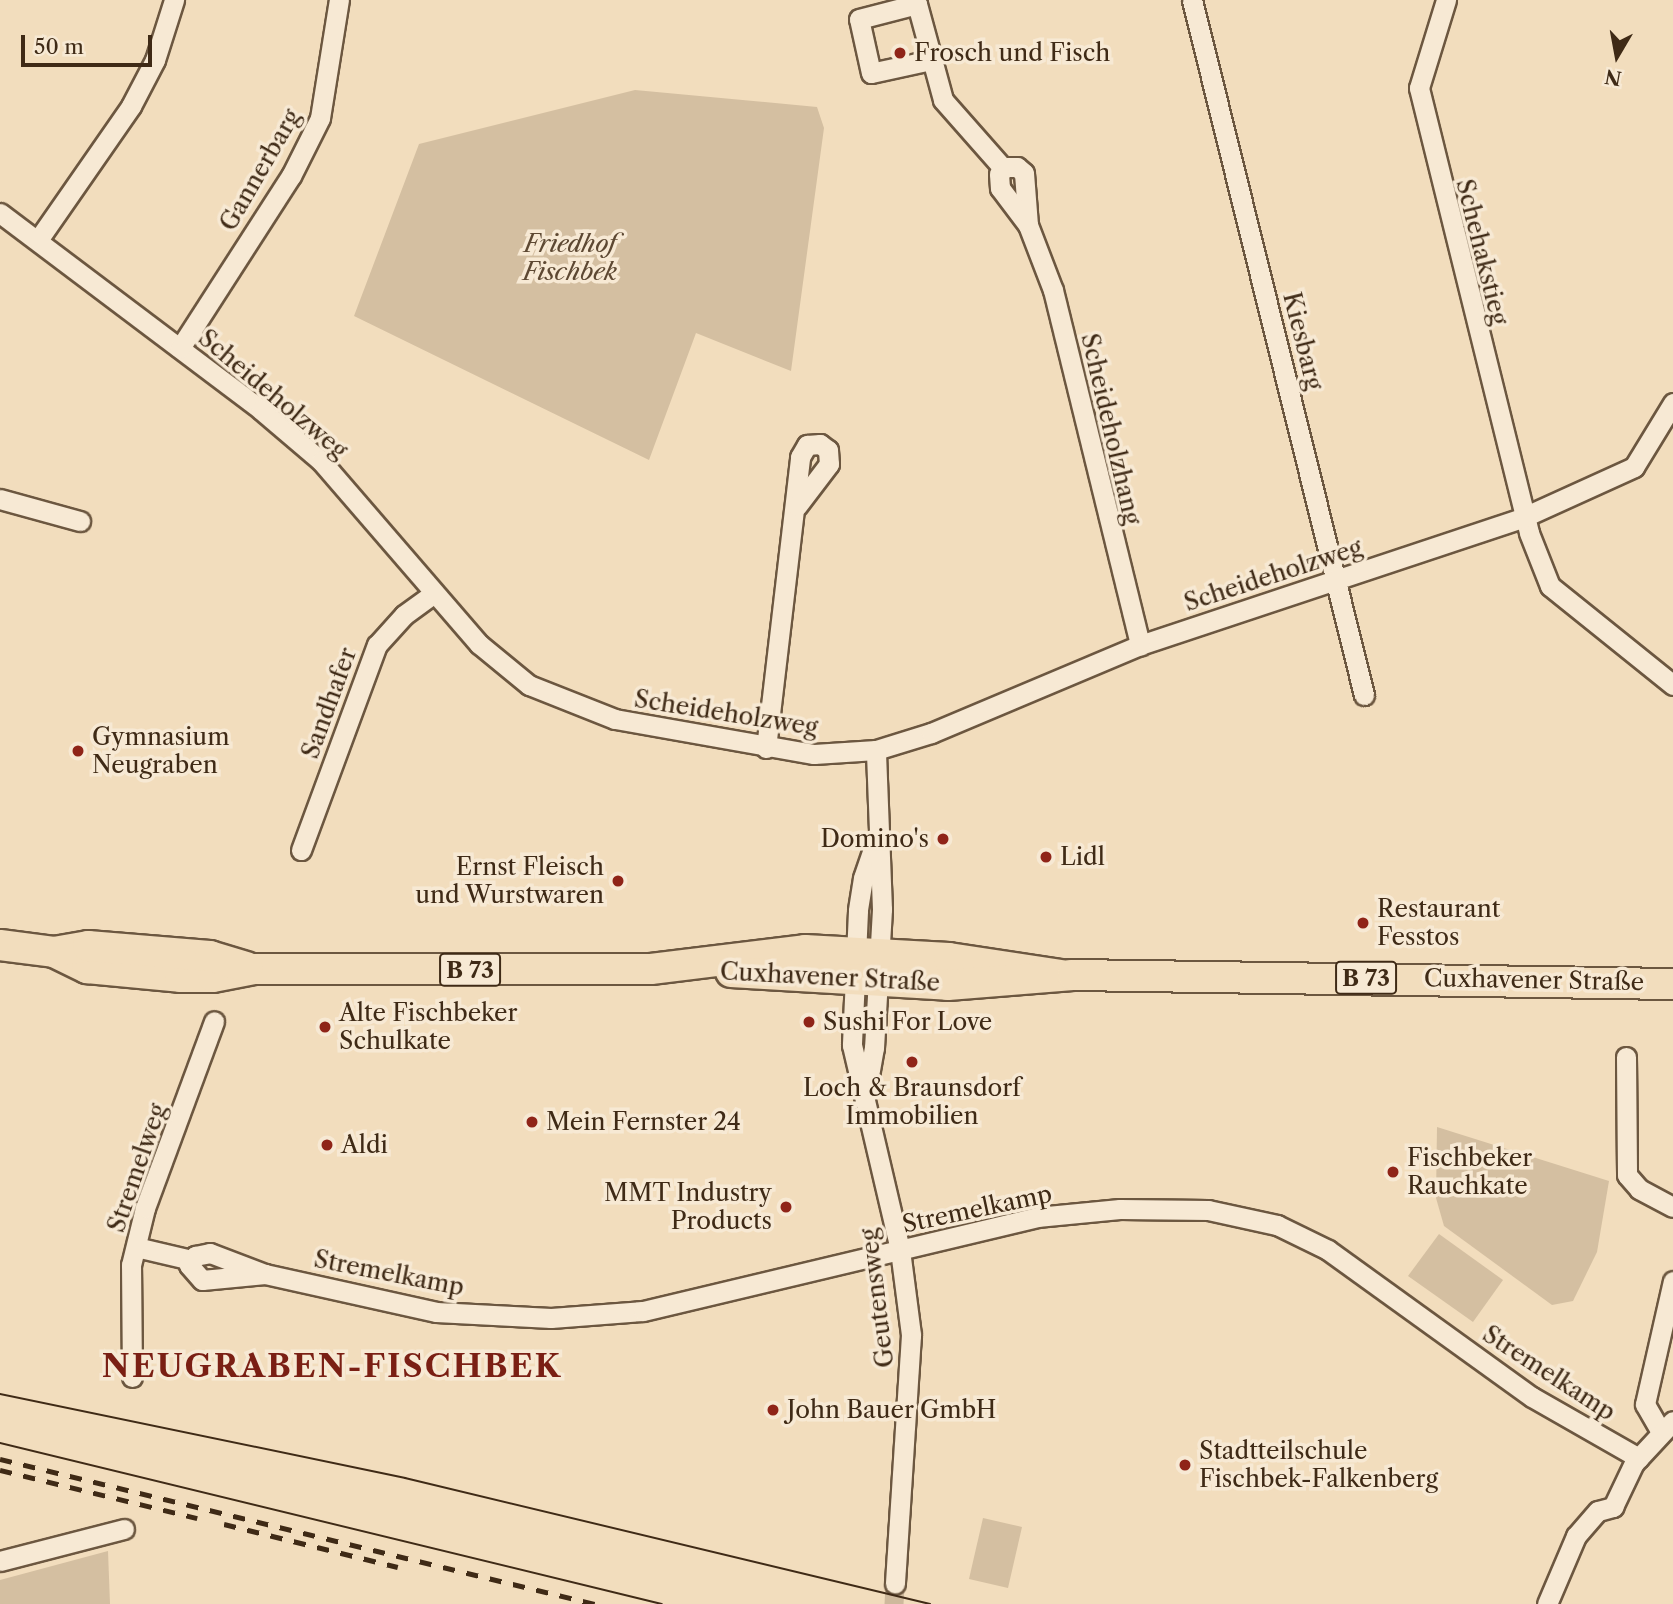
<!DOCTYPE html>
<meta charset="utf-8">
<style>
body{margin:0}
#map{position:relative;width:1673px;height:1604px;overflow:hidden;background:#f2ddbd;font-family:"Libre Caslon Text",serif}
div>[style]{position:absolute}
[style*='--x']{left:calc(var(--x)*1px);top:calc(var(--y)*1px);width:calc(var(--w)*1px);rotate:calc(var(--a)*1deg)}
.green>*{inset:0;background:#d4bfa1}
.street-tunnel>*{height:19px;margin-top:-9.5px;transform-origin:0;background:repeating-linear-gradient(90deg,#ceb99c 0 19px,transparent 0 29px)}
.roads{filter:drop-shadow(2px 0 #6c5740) drop-shadow(-2px 0 #6c5740) drop-shadow(0 2px #6c5740) drop-shadow(0 -2px #6c5740)}
.street>*{height:19px;margin:-9.5px;padding:0 9.5px;transform-origin:9.5px;border-radius:9.5px;background:#f7e9d4}
.primary>*{height:30px;margin:-15px;padding:0 15px;transform-origin:15px;border-radius:15px;background:#f2ddbd}
.tram>*{height:2px;margin:-1px;padding:0 1px;transform-origin:1px;border-radius:1px;background:#3f2a16}
.rail>*{height:5px;margin-top:-2.5px;transform-origin:0;background:repeating-linear-gradient(90deg,#3f2a16 0 12px,transparent 0 24px)}
.dots>*{width:19px;height:19px;translate:-50% -50%;box-sizing:border-box;border:4px solid #f7e9d4;border-radius:50%}
span{translate:-50% -50%;white-space:nowrap;text-align:center;line-height:1.15;-webkit-text-stroke:7px #f7e9d4;paint-order:stroke}
.shield-label span{padding:2px 5px;background:#f7e9d4;border:2px solid;border-radius:5px;-webkit-text-stroke-width:0}
.shield-label{font-size:23px;color:#3f2a16;font-weight:700}
.poi-label{font-size:24px;color:#3f2a16}
.left{translate:0 -50%;text-align:left}
.right{translate:-100% -50%;text-align:right}
.street-label{font-size:24px;color:#3f2a16}
.park-label{font-size:24px;color:#5d4832;font-style:italic}
.district-label{font-size:32px;color:#7a1f14;font-weight:700;letter-spacing:2px}
.north{position:absolute;left:1582px;top:21px;width:70px;height:70px;-webkit-text-stroke:5px #f7e9d4;paint-order:stroke;rotate:190deg;font-size:19px;font-weight:700;line-height:28px;text-align:center;color:#3f2a16}
.north::after{content:'';display:block;margin:auto;width:24px;height:32px;background:#3f2a16;clip-path:polygon(50% 0,100% 100%,50% 72%,0 100%)}
.scale{position:absolute;left:21px;top:35px;width:131px;height:32px;box-sizing:border-box;border:4px solid #3f2a16;border-top:0;padding-left:9px;font-size:21px;line-height:24px;white-space:nowrap;color:#3f2a16;-webkit-text-stroke:5px #f7e9d4;paint-order:stroke}
</style>
<div id="map">
<div class="green">
<i style="clip-path:polygon(635px 90px,817px 107px,824px 128px,791px 371px,696px 333px,649px 460px,354px 316px,419px 144px)"></i>
<i style="clip-path:polygon(1437px 1127px,1609px 1181px,1597px 1252px,1573px 1301px,1552px 1305px,1444px 1226px,1436px 1198px)"></i>
<i style="clip-path:polygon(1439px 1234px,1503px 1280px,1473px 1322px,1408px 1276px)"></i>
<i style="clip-path:polygon(983px 1518px,1022px 1527px,1008px 1588px,969px 1579px)"></i>
<i style="clip-path:polygon(108px 1551px,110px 1604px,0 1604px,0 1580px)"></i>
</div>
<div class="street-tunnel">
<i style="--x:894;--y:1604;--w:21;--a:-87"></i>
</div>
<div class="roads">
<div class="street">
<i style="--x:1192;--y:0;--w:716;--a:76.1"></i>
<i style="--x:1446;--y:0;--w:92;--a:107.1"></i>
<i style="--x:1419;--y:88;--w:458;--a:76.1"></i>
<i style="--x:1529;--y:533;--w:57;--a:68.4"></i>
<i style="--x:1550;--y:586;--w:158;--a:38.8"></i>
<i style="--x:931;--y:60;--w:61;--a:167.8"></i>
<i style="--x:871;--y:73;--w:55;--a:-102.5"></i>
<i style="--x:859;--y:19;--w:60;--a:-14.5"></i>
<i style="--x:917;--y:4;--w:99;--a:74.8"></i>
<i style="--x:943;--y:100;--w:91;--a:48.6"></i>
<i style="--x:0;--y:213;--w:327;--a:37"></i>
<i style="--x:261;--y:410;--w:79;--a:40.4"></i>
<i style="--x:321;--y:461;--w:242;--a:49.2"></i>
<i style="--x:479;--y:644;--w:65;--a:39.4"></i>
<i style="--x:529;--y:685;--w:92;--a:21.6"></i>
<i style="--x:615;--y:719;--w:202;--a:10"></i>
<i style="--x:814;--y:754;--w:62;--a:-3.7"></i>
<i style="--x:876;--y:750;--w:58;--a:-17.2"></i>
<i style="--x:931;--y:733;--w:227;--a:-22.8"></i>
<i style="--x:1140;--y:645;--w:405;--a:-18.4"></i>
<i style="--x:1524;--y:517;--w:121;--a:-24.4"></i>
<i style="--x:1634;--y:467;--w:75;--a:-58.6"></i>
<i style="--x:1028;--y:225;--w:52;--a:-94.4"></i>
<i style="--x:1024;--y:173;--w:9;--a:-139"></i>
<i style="--x:1017;--y:167;--w:12;--a:180"></i>
<i style="--x:1005;--y:167;--w:9;--a:131"></i>
<i style="--x:999;--y:174;--w:14;--a:86"></i>
<i style="--x:1000;--y:188;--w:46;--a:52.9"></i>
<i style="--x:1028;--y:225;--w:70;--a:69"></i>
<i style="--x:1053;--y:290;--w:366;--a:76.2"></i>
<i style="--x:38;--y:240;--w:163;--a:-55.2"></i>
<i style="--x:131;--y:106;--w:52;--a:-62.4"></i>
<i style="--x:155;--y:60;--w:63;--a:-72.4"></i>
<i style="--x:180;--y:348;--w:205;--a:-57.2"></i>
<i style="--x:291;--y:176;--w:65;--a:-63.4"></i>
<i style="--x:320;--y:118;--w:120;--a:-80.9"></i>
<i style="--x:0;--y:499;--w:83;--a:15.4"></i>
<i style="--x:766;--y:748;--w:293;--a:-83.3"></i>
<i style="--x:800;--y:457;--w:14;--a:-60"></i>
<i style="--x:807;--y:445;--w:13;--a:-4"></i>
<i style="--x:820;--y:444;--w:10;--a:37"></i>
<i style="--x:828;--y:450;--w:14;--a:86"></i>
<i style="--x:829;--y:464;--w:53;--a:127.3"></i>
<i style="--x:876;--y:840;--w:40;--a:108.9"></i>
<i style="--x:863;--y:878;--w:33;--a:99"></i>
<i style="--x:858;--y:911;--w:134;--a:92.6"></i>
<i style="--x:852;--y:1045;--w:211;--a:76.8"></i>
<i style="--x:900;--y:1250;--w:86;--a:82.6"></i>
<i style="--x:911;--y:1335;--w:249;--a:93.7"></i>
<i style="--x:301;--y:850;--w:219;--a:-69.7"></i>
<i style="--x:377;--y:645;--w:40;--a:-48"></i>
<i style="--x:404;--y:615;--w:36;--a:-36"></i>
<i style="--x:1626;--y:1057;--w:118;--a:89.5"></i>
<i style="--x:1627;--y:1175;--w:18;--a:49"></i>
<i style="--x:1639;--y:1189;--w:38;--a:28"></i>
<i style="--x:867;--y:1087;--w:40;--a:-80"></i>
<i style="--x:874;--y:1048;--w:139;--a:-86.7"></i>
<i style="--x:882;--y:909;--w:159;--a:-92.2"></i>
<i style="--x:136;--y:1247;--w:57;--a:13.3"></i>
<i style="--x:265;--y:1274;--w:63;--a:174.6"></i>
<i style="--x:202;--y:1280;--w:20;--a:-131"></i>
<i style="--x:189;--y:1265;--w:11;--a:-56"></i>
<i style="--x:195;--y:1256;--w:15;--a:-11"></i>
<i style="--x:210;--y:1253;--w:59;--a:20.9"></i>
<i style="--x:265;--y:1274;--w:175;--a:12.5"></i>
<i style="--x:436;--y:1312;--w:115;--a:3"></i>
<i style="--x:551;--y:1318;--w:92;--a:-4.4"></i>
<i style="--x:643;--y:1311;--w:405;--a:-13.4"></i>
<i style="--x:1037;--y:1217;--w:83;--a:-5.5"></i>
<i style="--x:1120;--y:1209;--w:88;--a:0.7"></i>
<i style="--x:1208;--y:1210;--w:71;--a:12.3"></i>
<i style="--x:1277;--y:1225;--w:57;--a:26.1"></i>
<i style="--x:1328;--y:1250;--w:251;--a:35.8"></i>
<i style="--x:1532;--y:1397;--w:123;--a:29.7"></i>
<i style="--x:132;--y:1377;--w:112;--a:-90.5"></i>
<i style="--x:131;--y:1265;--w:59;--a:-76.2"></i>
<i style="--x:145;--y:1208;--w:199;--a:-69.7"></i>
<i style="--x:1661;--y:1432;--w:32;--a:-120"></i>
<i style="--x:1645;--y:1404;--w:126;--a:-77.2"></i>
<i style="--x:0;--y:1561;--w:128;--a:-14.5"></i>
<i style="--x:1547;--y:1604;--w:74;--a:-66.9"></i>
<i style="--x:1576;--y:1536;--w:33;--a:-49"></i>
<i style="--x:1598;--y:1511;--w:16;--a:-15"></i>
<i style="--x:1613;--y:1507;--w:49;--a:-64.5"></i>
<i style="--x:1634;--y:1463;--w:57;--a:-47.1"></i>
</div>
<div class="primary">
<i style="--x:0;--y:945;--w:54;--a:7.4"></i>
<i style="--x:54;--y:952;--w:37;--a:26"></i>
<i style="--x:87;--y:968;--w:93;--a:5.5"></i>
<i style="--x:180;--y:977;--w:33;--a:0"></i>
<i style="--x:213;--y:977;--w:42;--a:-11"></i>
<i style="--x:254;--y:969;--w:397;--a:0"></i>
<i style="--x:651;--y:969;--w:155;--a:-7"></i>
<i style="--x:805;--y:950;--w:144;--a:3.2"></i>
<i style="--x:949;--y:958;--w:112;--a:8.7"></i>
<i style="--x:54;--y:952;--w:35;--a:-10"></i>
<i style="--x:88;--y:946;--w:122;--a:4.7"></i>
<i style="--x:210;--y:956;--w:39;--a:17"></i>
<i style="--x:731;--y:972;--w:217;--a:3.4"></i>
<i style="--x:948;--y:985;--w:125;--a:-4.6"></i>
<i style="--x:1073;--y:975;--w:600;--a:0.86"></i>
</div>
</div>
<div class="tram">
<i style="--x:0;--y:1394;--w:414;--a:11.7"></i>
<i style="--x:405;--y:1478;--w:540;--a:13.5"></i>
<i style="--x:0;--y:1443;--w:681;--a:13.67"></i>
</div>
<div class="rail">
<i style="--x:0;--y:1459;--w:612;--a:13.7"></i>
<i style="--x:0;--y:1470;--w:203;--a:13.7"></i>
<i style="--x:224;--y:1524;--w:179;--a:13.9"></i>
</div>
<div class="dots">
<i style="left:900px;top:53px;background:#8f2418"></i>
<i style="left:78px;top:751px;background:#8f2418"></i>
<i style="left:943px;top:839px;background:#8f2418"></i>
<i style="left:1046px;top:857px;background:#8f2418"></i>
<i style="left:618px;top:881px;background:#8f2418"></i>
<i style="left:1363px;top:923px;background:#8f2418"></i>
<i style="left:809px;top:1022px;background:#8f2418"></i>
<i style="left:325px;top:1027px;background:#8f2418"></i>
<i style="left:912px;top:1062px;background:#8f2418"></i>
<i style="left:532px;top:1122px;background:#8f2418"></i>
<i style="left:327px;top:1145px;background:#8f2418"></i>
<i style="left:1393px;top:1172px;background:#8f2418"></i>
<i style="left:786px;top:1207px;background:#8f2418"></i>
<i style="left:773px;top:1410px;background:#8f2418"></i>
<i style="left:1185px;top:1465px;background:#8f2418"></i>
</div>
<div class="shield-label">
<span style="left:470px;top:970px">B 73</span>
<span style="left:1366px;top:978px">B 73</span>
</div>
<div class="poi-label">
<span class="left" style="left:914px;top:53px">Frosch und Fisch</span>
<span class="left" style="left:92px;top:751px">Gymnasium<br>Neugraben</span>
<span class="right" style="left:929px;top:839px">Domino's</span>
<span class="left" style="left:1060px;top:857px">Lidl</span>
<span class="right" style="left:604px;top:881px">Ernst Fleisch<br>und Wurstwaren</span>
<span class="left" style="left:1377px;top:923px">Restaurant<br>Fesstos</span>
<span class="left" style="left:339px;top:1027px">Alte Fischbeker<br>Schulkate</span>
<span class="left" style="left:823px;top:1022px">Sushi For Love</span>
<span style="left:912px;top:1102px">Loch &amp; Braunsdorf<br>Immobilien</span>
<span class="left" style="left:546px;top:1122px">Mein Fernster 24</span>
<span class="left" style="left:341px;top:1145px">Aldi</span>
<span class="left" style="left:1407px;top:1172px">Fischbeker<br>Rauchkate</span>
<span class="right" style="left:772px;top:1207px">MMT Industry<br>Products</span>
<span class="left" style="left:787px;top:1410px">John Bauer GmbH</span>
<span class="left" style="left:1199px;top:1465px">Stadtteilschule<br>Fischbek-Falkenberg</span>
</div>
<div class="street-label">
<span style="left:260px;top:170px;rotate:-60deg">Gannerbarg</span>
<span style="left:1482px;top:252px;rotate:76deg">Schehakstieg</span>
<span style="left:1303px;top:341px;rotate:76deg">Kiesbarg</span>
<span style="left:273px;top:394px;rotate:40deg">Scheideholzweg</span>
<span style="left:1111px;top:429px;rotate:77deg">Scheideholzhang</span>
<span style="left:1273px;top:575px;rotate:-18deg">Scheideholzweg</span>
<span style="left:329px;top:703px;rotate:-70deg">Sandhafer</span>
<span style="left:726px;top:713px;rotate:9deg">Scheideholzweg</span>
<span style="left:830px;top:977px;rotate:3deg">Cuxhavener Straße</span>
<span style="left:1534px;top:980px;rotate:1deg">Cuxhavener Straße</span>
<span style="left:137px;top:1168px;rotate:-71deg">Stremelweg</span>
<span style="left:977px;top:1209px;rotate:-12deg">Stremelkamp</span>
<span style="left:389px;top:1273px;rotate:11deg">Stremelkamp</span>
<span style="left:877px;top:1298px;rotate:-97deg">Geutensweg</span>
<span style="left:1549px;top:1373px;rotate:33deg">Stremelkamp</span>
</div>
<div class="park-label">
<span style="left:570px;top:258px">Friedhof<br>Fischbek</span>
</div>
<div class="district-label">
<span style="left:332px;top:1366px">NEUGRABEN-FISCHBEK</span>
</div>
<div class="north">N</div>
<div class="scale">50 m</div>
</div>
